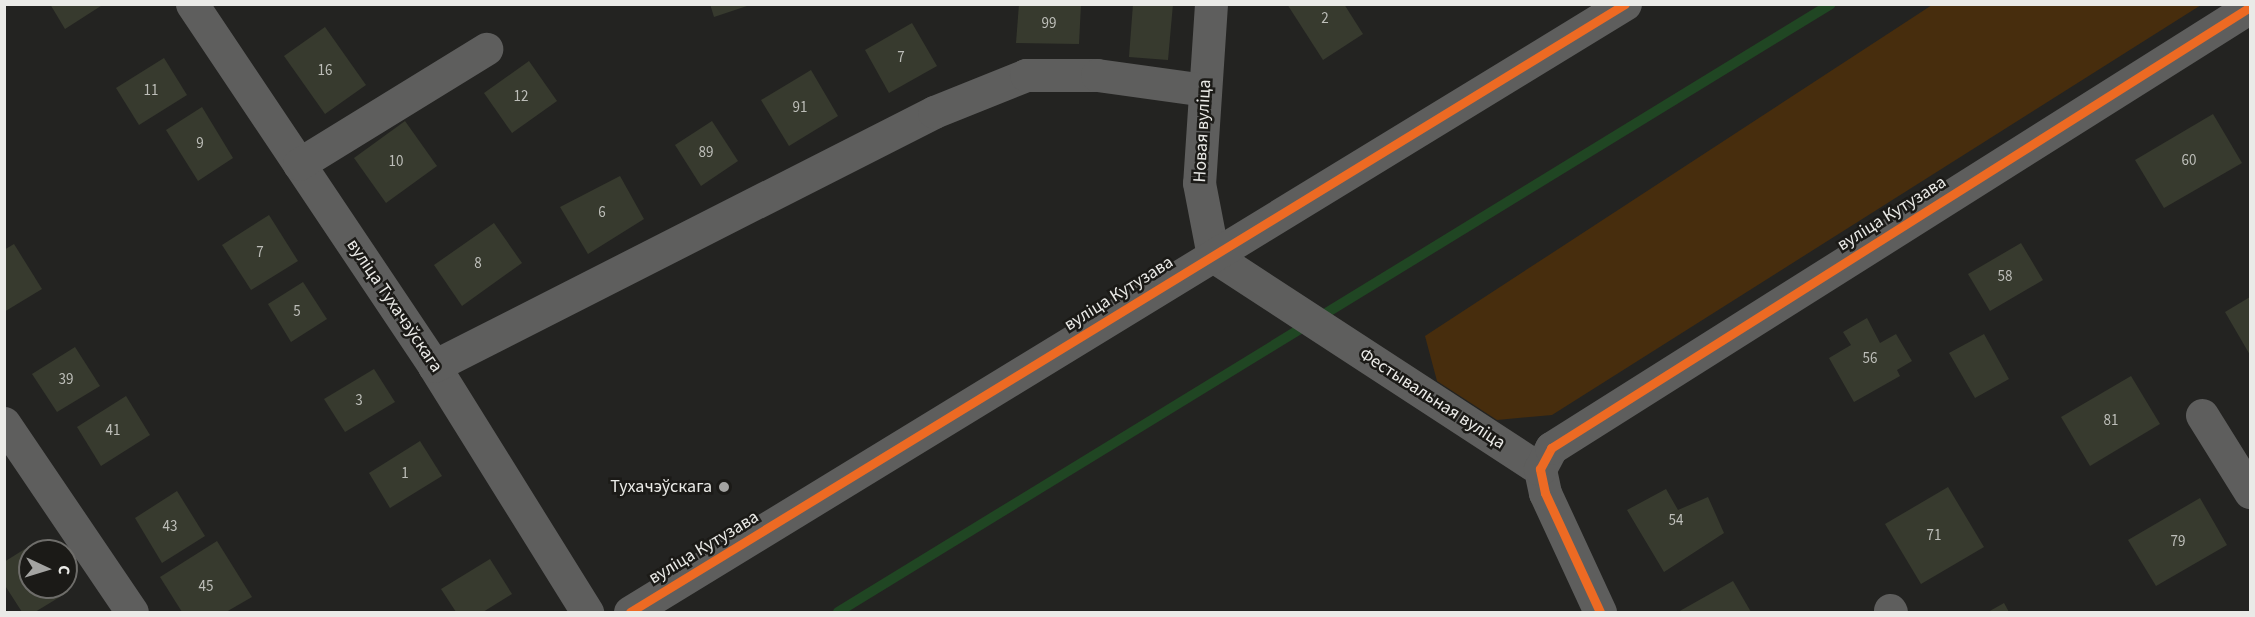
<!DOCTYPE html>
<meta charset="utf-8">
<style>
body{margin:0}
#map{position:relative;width:2255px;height:617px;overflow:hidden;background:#232321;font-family:"Source Sans 3",sans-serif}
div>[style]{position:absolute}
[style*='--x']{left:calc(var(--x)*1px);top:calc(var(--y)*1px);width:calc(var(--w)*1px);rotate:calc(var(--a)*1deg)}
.green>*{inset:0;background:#472d0d}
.stream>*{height:10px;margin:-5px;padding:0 5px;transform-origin:5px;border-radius:5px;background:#204623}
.building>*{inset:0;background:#373a2e}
.minor>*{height:33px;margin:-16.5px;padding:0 16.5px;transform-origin:16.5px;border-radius:16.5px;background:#5e5e5d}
.major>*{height:33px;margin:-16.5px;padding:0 16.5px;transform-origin:16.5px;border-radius:16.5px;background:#5e5e5d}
.cycleway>*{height:9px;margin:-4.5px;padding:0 4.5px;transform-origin:4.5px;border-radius:4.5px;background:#ed6a23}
.dots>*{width:16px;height:16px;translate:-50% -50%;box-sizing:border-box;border:3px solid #1b1a17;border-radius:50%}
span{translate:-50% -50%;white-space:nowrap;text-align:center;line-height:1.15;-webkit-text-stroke:5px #1b1a17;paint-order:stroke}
.number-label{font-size:15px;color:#bdbeb9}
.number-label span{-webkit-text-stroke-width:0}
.street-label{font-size:18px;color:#eaeae7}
.poi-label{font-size:18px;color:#eaeae7}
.right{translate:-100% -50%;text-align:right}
.frame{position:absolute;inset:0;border:6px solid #eaeae7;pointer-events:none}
.north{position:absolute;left:18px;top:539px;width:60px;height:60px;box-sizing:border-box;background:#1b1a17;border:2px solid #6e6d6a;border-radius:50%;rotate:94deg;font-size:16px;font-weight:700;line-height:24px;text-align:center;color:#eaeae7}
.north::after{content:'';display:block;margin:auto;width:21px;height:27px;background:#a4a4a2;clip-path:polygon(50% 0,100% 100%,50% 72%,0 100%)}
</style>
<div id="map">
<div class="green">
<i style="clip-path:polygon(1932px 5px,2201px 5px,1552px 415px,1497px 420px,1437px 381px,1425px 336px)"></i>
</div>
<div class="stream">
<i style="--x:838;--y:612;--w:1164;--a:-31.48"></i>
</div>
<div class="building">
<i style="clip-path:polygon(50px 4px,104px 4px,65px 29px)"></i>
<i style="clip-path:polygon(710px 4px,750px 4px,750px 5px,714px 17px)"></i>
<i style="clip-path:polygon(1019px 4px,1081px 4px,1079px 44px,1016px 43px)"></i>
<i style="clip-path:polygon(1133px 4px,1173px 4px,1168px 60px,1129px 57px)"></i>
<i style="clip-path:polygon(1287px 4px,1344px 4px,1363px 34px,1323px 60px)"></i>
<i style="clip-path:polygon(912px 23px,937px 66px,889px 93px,865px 50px)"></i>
<i style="clip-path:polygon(325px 27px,366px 85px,325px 114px,284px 56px)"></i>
<i style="clip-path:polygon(164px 58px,187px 95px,139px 125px,116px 88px)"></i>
<i style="clip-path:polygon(529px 61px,557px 101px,512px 133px,484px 93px)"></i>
<i style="clip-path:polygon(811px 70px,838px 116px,789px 146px,761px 100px)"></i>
<i style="clip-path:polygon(202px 107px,233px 158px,198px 181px,166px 130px)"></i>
<i style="clip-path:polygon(2213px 114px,2242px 163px,2164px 208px,2135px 160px)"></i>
<i style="clip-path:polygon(405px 121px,437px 166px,386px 203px,354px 158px)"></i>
<i style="clip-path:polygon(712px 121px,738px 161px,701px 186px,675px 145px)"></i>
<i style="clip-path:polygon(620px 176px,644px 219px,588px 254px,560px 207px)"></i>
<i style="clip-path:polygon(269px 215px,298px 261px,251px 290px,222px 245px)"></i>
<i style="clip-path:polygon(494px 223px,522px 263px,462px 306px,434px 265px)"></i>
<i style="clip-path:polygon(2021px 243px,2043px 280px,1990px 311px,1968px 274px)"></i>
<i style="clip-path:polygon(14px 244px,42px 289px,4px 312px,4px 250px)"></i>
<i style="clip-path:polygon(303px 282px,327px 319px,291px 342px,268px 304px)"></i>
<i style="clip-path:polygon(2250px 297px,2250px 355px,2225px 312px)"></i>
<i style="clip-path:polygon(1867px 318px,1880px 343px,1896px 334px,1912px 361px,1897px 370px,1900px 376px,1854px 402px,1829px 358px,1851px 345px,1843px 332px)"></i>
<i style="clip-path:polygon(1984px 334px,2009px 379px,1975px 398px,1949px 353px)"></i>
<i style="clip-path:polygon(75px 347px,100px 386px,57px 412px,32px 374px)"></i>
<i style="clip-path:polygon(374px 369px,395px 402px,345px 432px,324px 399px)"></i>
<i style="clip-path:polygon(2131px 376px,2160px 424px,2090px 466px,2061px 417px)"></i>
<i style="clip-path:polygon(126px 396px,150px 435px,101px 466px,77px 427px)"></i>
<i style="clip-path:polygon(420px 441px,442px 476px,390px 508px,369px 473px)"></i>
<i style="clip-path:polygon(1948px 487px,1984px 547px,1921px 584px,1885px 524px)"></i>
<i style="clip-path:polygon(1666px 489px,1678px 510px,1708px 497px,1724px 533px,1664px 572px,1627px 510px)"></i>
<i style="clip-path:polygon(177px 491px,205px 536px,162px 563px,135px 518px)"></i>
<i style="clip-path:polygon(2200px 498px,2227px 545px,2156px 586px,2128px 540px)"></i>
<i style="clip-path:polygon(217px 541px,252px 597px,226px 612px,182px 612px,160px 577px)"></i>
<i style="clip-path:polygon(36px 542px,42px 551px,30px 551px,30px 587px,64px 587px,68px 592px,35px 612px,22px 612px,4px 584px,4px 562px)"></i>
<i style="clip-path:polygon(490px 559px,512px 594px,483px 612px,456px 612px,441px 589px)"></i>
<i style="clip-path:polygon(1733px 581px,1751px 612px,1678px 612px)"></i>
<i style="clip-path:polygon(2004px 603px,2009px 612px,1988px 612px)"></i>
</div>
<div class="minor">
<i style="--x:192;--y:4;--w:435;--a:56.2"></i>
<i style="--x:434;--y:366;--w:290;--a:58.1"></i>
<i style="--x:1211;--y:4;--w:179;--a:93.8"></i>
<i style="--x:1199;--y:183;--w:74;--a:79.1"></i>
<i style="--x:1213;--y:256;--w:390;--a:33.1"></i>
<i style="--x:299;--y:164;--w:220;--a:-31.6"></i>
<i style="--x:434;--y:366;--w:561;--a:-26.93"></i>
<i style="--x:934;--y:112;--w:99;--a:-21.9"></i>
<i style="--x:1026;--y:75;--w:71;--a:0"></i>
<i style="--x:1097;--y:75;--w:109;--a:7.9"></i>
<i style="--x:2202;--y:415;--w:91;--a:58.1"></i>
<i style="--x:4;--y:423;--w:228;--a:55.9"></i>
<i style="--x:1890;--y:610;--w:2;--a:63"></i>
<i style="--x:1600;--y:612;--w:131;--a:-114.8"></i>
<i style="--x:1545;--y:493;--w:25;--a:-102"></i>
<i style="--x:1540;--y:469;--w:24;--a:-62"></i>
<i style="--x:1551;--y:448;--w:826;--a:-32.25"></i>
</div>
<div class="major">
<i style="--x:630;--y:612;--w:1166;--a:-31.43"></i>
</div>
<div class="cycleway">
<i style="--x:630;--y:612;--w:1166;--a:-31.43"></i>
<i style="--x:1600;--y:612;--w:131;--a:-114.8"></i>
<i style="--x:1545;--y:493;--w:25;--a:-102"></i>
<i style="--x:1540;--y:469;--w:24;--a:-62"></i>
<i style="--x:1551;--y:448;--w:826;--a:-32.25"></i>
</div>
<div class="dots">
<i style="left:724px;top:487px;background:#a4a4a2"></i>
</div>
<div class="number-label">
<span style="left:1325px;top:19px">2</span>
<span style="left:1049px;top:24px">99</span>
<span style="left:901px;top:58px">7</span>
<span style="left:325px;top:71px">16</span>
<span style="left:151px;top:91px">11</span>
<span style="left:521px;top:97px">12</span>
<span style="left:800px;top:108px">91</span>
<span style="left:200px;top:144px">9</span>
<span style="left:706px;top:153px">89</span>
<span style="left:2189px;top:161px">60</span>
<span style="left:396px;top:162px">10</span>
<span style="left:602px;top:213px">6</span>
<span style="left:260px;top:253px">7</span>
<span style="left:478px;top:264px">8</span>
<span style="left:2005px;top:277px">58</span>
<span style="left:297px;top:312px">5</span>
<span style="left:1870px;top:359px">56</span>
<span style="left:66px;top:380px">39</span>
<span style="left:359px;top:401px">3</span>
<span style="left:2111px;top:421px">81</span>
<span style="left:113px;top:431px">41</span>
<span style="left:405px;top:474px">1</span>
<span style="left:1676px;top:521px">54</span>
<span style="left:170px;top:527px">43</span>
<span style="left:1934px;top:536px">71</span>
<span style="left:2178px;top:542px">79</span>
<span style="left:206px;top:587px">45</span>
</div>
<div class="street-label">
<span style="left:1203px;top:131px;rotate:-87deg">Новая вуліца</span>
<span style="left:1892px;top:214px;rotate:-32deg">вуліца Кутузава</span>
<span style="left:1119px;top:294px;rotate:-32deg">вуліца Кутузава</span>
<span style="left:394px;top:306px;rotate:56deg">вуліца Тухачэўскага</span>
<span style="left:1432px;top:399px;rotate:33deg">Фестывальная вуліца</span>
<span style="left:704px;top:548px;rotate:-31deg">вуліца Кутузава</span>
</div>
<div class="poi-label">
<span class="right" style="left:712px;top:487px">Тухачэўскага</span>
</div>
<div class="frame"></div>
<div class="north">С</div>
</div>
